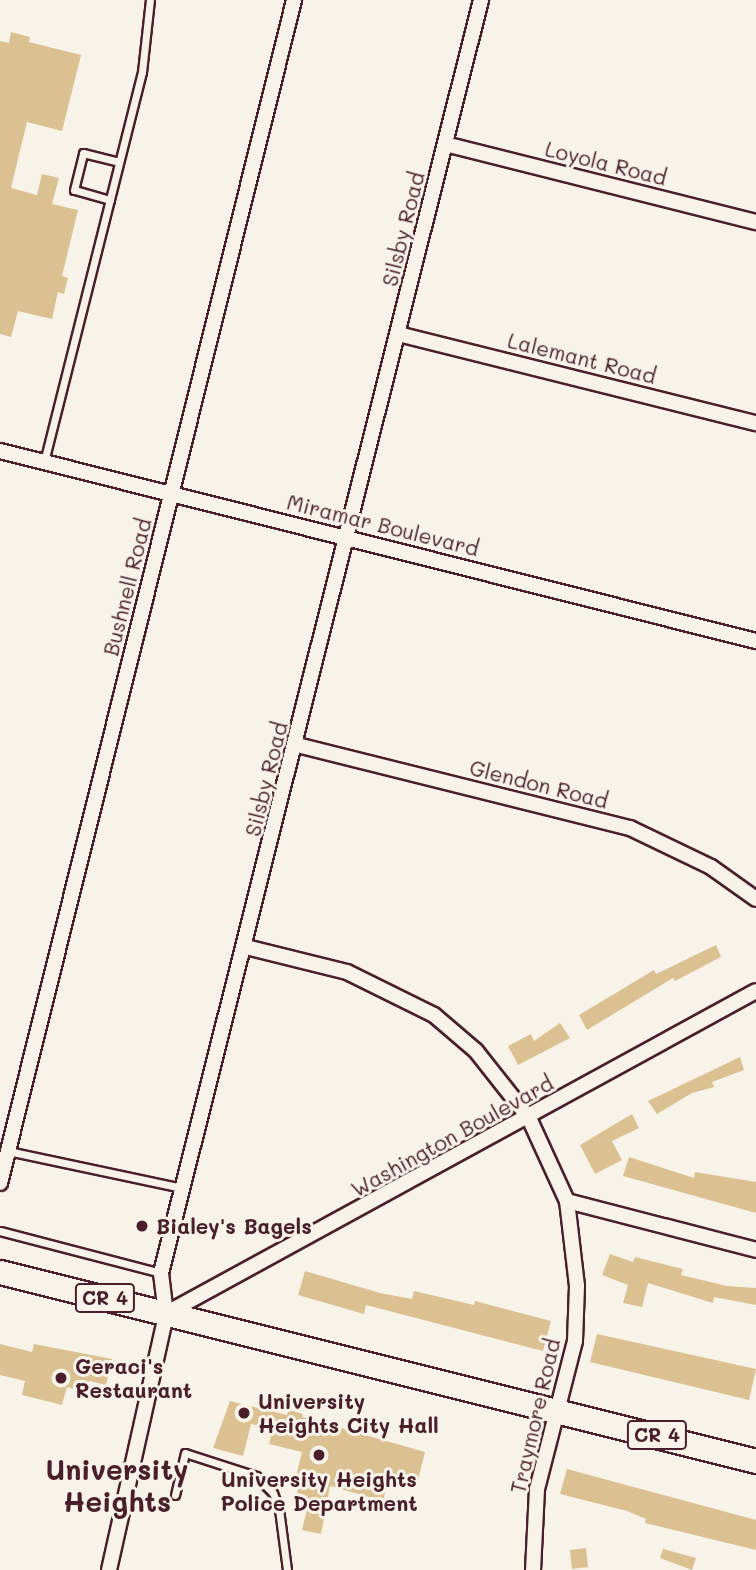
<!DOCTYPE html>
<style>
body{margin:0}
#map{position:relative;width:756px;height:1570px;overflow:hidden;background:#f7f3e8;font-family:Mali,sans-serif}
div>[style]{position:absolute}
[style*='--x']{left:calc(var(--x)*1px);top:calc(var(--y)*1px);width:calc(var(--w)*1px);rotate:calc(var(--a)*1deg)}
.building>*{inset:0;background:#dbc191}
.roads{filter:drop-shadow(2px 0 #4a1f2b) drop-shadow(-2px 0 #4a1f2b) drop-shadow(0 2px #4a1f2b) drop-shadow(0 -2px #4a1f2b)}
.service>*{height:7px;margin:-3.5px;padding:0 3.5px;transform-origin:3.5px;border-radius:3.5px;background:#f7f3e8}
.minor>*{height:14px;margin:-7px;padding:0 7px;transform-origin:7px;border-radius:7px;background:#f7f3e8}
.primary>*{height:23px;margin:-11.5px;padding:0 11.5px;transform-origin:11.5px;border-radius:11.5px;background:#f7f3e8}
.dots>*{width:19px;height:19px;translate:-50% -50%;box-sizing:border-box;border:4px solid #f7f3e8;border-radius:50%}
span{translate:-50% -50%;white-space:nowrap;text-align:center;line-height:1.15;-webkit-text-stroke:6px #f7f3e8;paint-order:stroke}
.shield-label span{padding:2px 5px;background:#f7f3e8;border:2px solid;border-radius:5px;-webkit-text-stroke-width:0}
.shield-label{font-size:19px;color:#4a1f2b;font-weight:700}
.street-label{font-size:21px;color:#4a1f2b}
.poi-label{font-size:21px;color:#4a1f2b;font-weight:700}
.left{translate:0 -50%;text-align:left}
.district-label{font-size:28px;color:#4a1f2b;font-weight:700}
</style>
<div id="map">
<div class="building">
<i style="clip-path:polygon(11px 32px,30px 37px,29px 42px,81px 55px,62px 131px,27px 122px,11px 188px,37px 195px,42px 174px,59px 178px,52px 204px,78px 210px,62px 276px,68px 278px,64px 294px,58px 292px,52px 319px,18px 311px,11px 337px,0 334px,0 41px,9px 43px)"></i>
<i style="clip-path:polygon(716px 945px,721px 957px,675px 981px,673px 978px,587px 1030px,579px 1015px,654px 970px,656px 974px)"></i>
<i style="clip-path:polygon(560px 1023px,570px 1038px,518px 1065px,508px 1046px,531px 1034px,534px 1041px)"></i>
<i style="clip-path:polygon(740px 1057px,744px 1070px,712px 1082px,714px 1087px,692px 1093px,657px 1114px,648px 1101px)"></i>
<i style="clip-path:polygon(632px 1114px,639px 1128px,612px 1141px,622px 1160px,595px 1174px,580px 1145px)"></i>
<i style="clip-path:polygon(629px 1157px,694px 1178px,695px 1172px,756px 1182px,756px 1213px,623px 1176px)"></i>
<i style="clip-path:polygon(610px 1254px,633px 1262px,635px 1257px,683px 1269px,681px 1275px,727px 1286px,756px 1288px,756px 1305px,714px 1297px,713px 1303px,648px 1283px,642px 1307px,623px 1303px,628px 1285px,602px 1275px)"></i>
<i style="clip-path:polygon(305px 1271px,380px 1293px,412px 1299px,414px 1291px,474px 1305px,475px 1301px,551px 1321px,543px 1351px,366px 1305px,364px 1314px,298px 1295px)"></i>
<i style="clip-path:polygon(597px 1334px,756px 1369px,749px 1400px,590px 1362px)"></i>
<i style="clip-path:polygon(0 1344px,32px 1352px,34px 1344px,112px 1359px,106px 1385px,89px 1381px,88px 1387px,79px 1385px,78px 1390px,67px 1387px,62px 1405px,22px 1395px,25px 1381px,0 1375px)"></i>
<i style="clip-path:polygon(230px 1401px,287px 1415px,289px 1410px,303px 1414px,302px 1417px,425px 1452px,417px 1484px,389px 1477px,383px 1501px,330px 1486px,321px 1534px,302px 1530px,308px 1505px,294px 1502px,298px 1489px,293px 1488px,302px 1452px,269px 1444px,273px 1429px,251px 1424px,243px 1456px,213px 1448px)"></i>
<i style="clip-path:polygon(567px 1469px,756px 1520px,756px 1550px,645px 1523px,646px 1519px,627px 1511px,560px 1494px)"></i>
<i style="clip-path:polygon(586px 1548px,588px 1567px,572px 1569px,570px 1550px)"></i>
<i style="clip-path:polygon(663px 1549px,696px 1558px,692px 1570px,660px 1558px)"></i>
</div>
<div class="roads">
<div class="service">
<i style="--x:110;--y:200;--w:37;--a:-164"></i>
<i style="--x:74;--y:190;--w:38;--a:-76"></i>
<i style="--x:83;--y:153;--w:37;--a:14"></i>
<i style="--x:44;--y:462;--w:402;--a:-75.9"></i>
<i style="--x:142;--y:72;--w:72;--a:-83.7"></i>
<i style="--x:8;--y:1151;--w:178;--a:12"></i>
<i style="--x:0;--y:1231;--w:166;--a:14.6"></i>
<i style="--x:175;--y:1495;--w:43;--a:-76.6"></i>
<i style="--x:185;--y:1453;--w:75;--a:17.9"></i>
<i style="--x:256;--y:1476;--w:24;--a:45"></i>
<i style="--x:273;--y:1493;--w:17;--a:69"></i>
<i style="--x:279;--y:1509;--w:62;--a:82.5"></i>
</div>
<div class="minor">
<i style="--x:445;--y:144;--w:321;--a:14.1"></i>
<i style="--x:398;--y:334;--w:369;--a:14"></i>
<i style="--x:0;--y:451;--w:780;--a:14.11"></i>
<i style="--x:297;--y:745;--w:343;--a:14"></i>
<i style="--x:630;--y:828;--w:90;--a:25.7"></i>
<i style="--x:711;--y:867;--w:55;--a:35.4"></i>
<i style="--x:246;--y:947;--w:104;--a:13.9"></i>
<i style="--x:347;--y:972;--w:97;--a:26.3"></i>
<i style="--x:434;--y:1015;--w:55;--a:40.6"></i>
<i style="--x:476;--y:1051;--w:85;--a:51.7"></i>
<i style="--x:529;--y:1118;--w:91;--a:65.4"></i>
<i style="--x:567;--y:1201;--w:86;--a:83.3"></i>
<i style="--x:577;--y:1286;--w:55;--a:92.1"></i>
<i style="--x:575;--y:1341;--w:153;--a:104.4"></i>
<i style="--x:537;--y:1489;--w:81;--a:92.8"></i>
<i style="--x:0;--y:1183;--w:1219;--a:-76.04"></i>
<i style="--x:567;--y:1201;--w:195;--a:14.5"></i>
<i style="--x:167;--y:1313;--w:671;--a:-28.66"></i>
<i style="--x:109;--y:1570;--w:262;--a:-77.4"></i>
<i style="--x:166;--y:1314;--w:41;--a:-97"></i>
<i style="--x:161;--y:1273;--w:1313;--a:-75.89"></i>
</div>
<div class="primary">
<i style="--x:0;--y:1272;--w:779;--a:14.04"></i>
</div>
</div>
<div class="dots">
<i style="left:142px;top:1226px;background:#4a1f2b"></i>
<i style="left:61px;top:1378px;background:#4a1f2b"></i>
<i style="left:244px;top:1413px;background:#4a1f2b"></i>
<i style="left:319px;top:1455px;background:#4a1f2b"></i>
</div>
<div class="shield-label">
<span style="left:105px;top:1298px">CR 4</span>
<span style="left:657px;top:1435px">CR 4</span>
</div>
<div class="street-label">
<span style="left:606px;top:163px;rotate:14deg">Loyola Road</span>
<span style="left:403px;top:229px;rotate:-76deg">Silsby Road</span>
<span style="left:582px;top:358px;rotate:14deg">Lalemant Road</span>
<span style="left:383px;top:525px;rotate:14deg">Miramar Boulevard</span>
<span style="left:127px;top:587px;rotate:-76deg">Bushnell Road</span>
<span style="left:266px;top:779px;rotate:-76deg">Silsby Road</span>
<span style="left:539px;top:784px;rotate:14deg">Glendon Road</span>
<span style="left:452px;top:1136px;rotate:-29deg">Washington Boulevard</span>
<span style="left:535px;top:1416px;rotate:-77deg">Traymore Road</span>
</div>
<div class="poi-label">
<span class="left" style="left:156px;top:1226px">Bialey's Bagels</span>
<span class="left" style="left:75px;top:1378px">Geraci's<br>Restaurant</span>
<span class="left" style="left:258px;top:1413px">University<br>Heights City Hall</span>
<span style="left:319px;top:1491px">University Heights<br>Police Department</span>
</div>
<div class="district-label">
<span style="left:117px;top:1485px">University<br>Heights</span>
</div>
</div>
